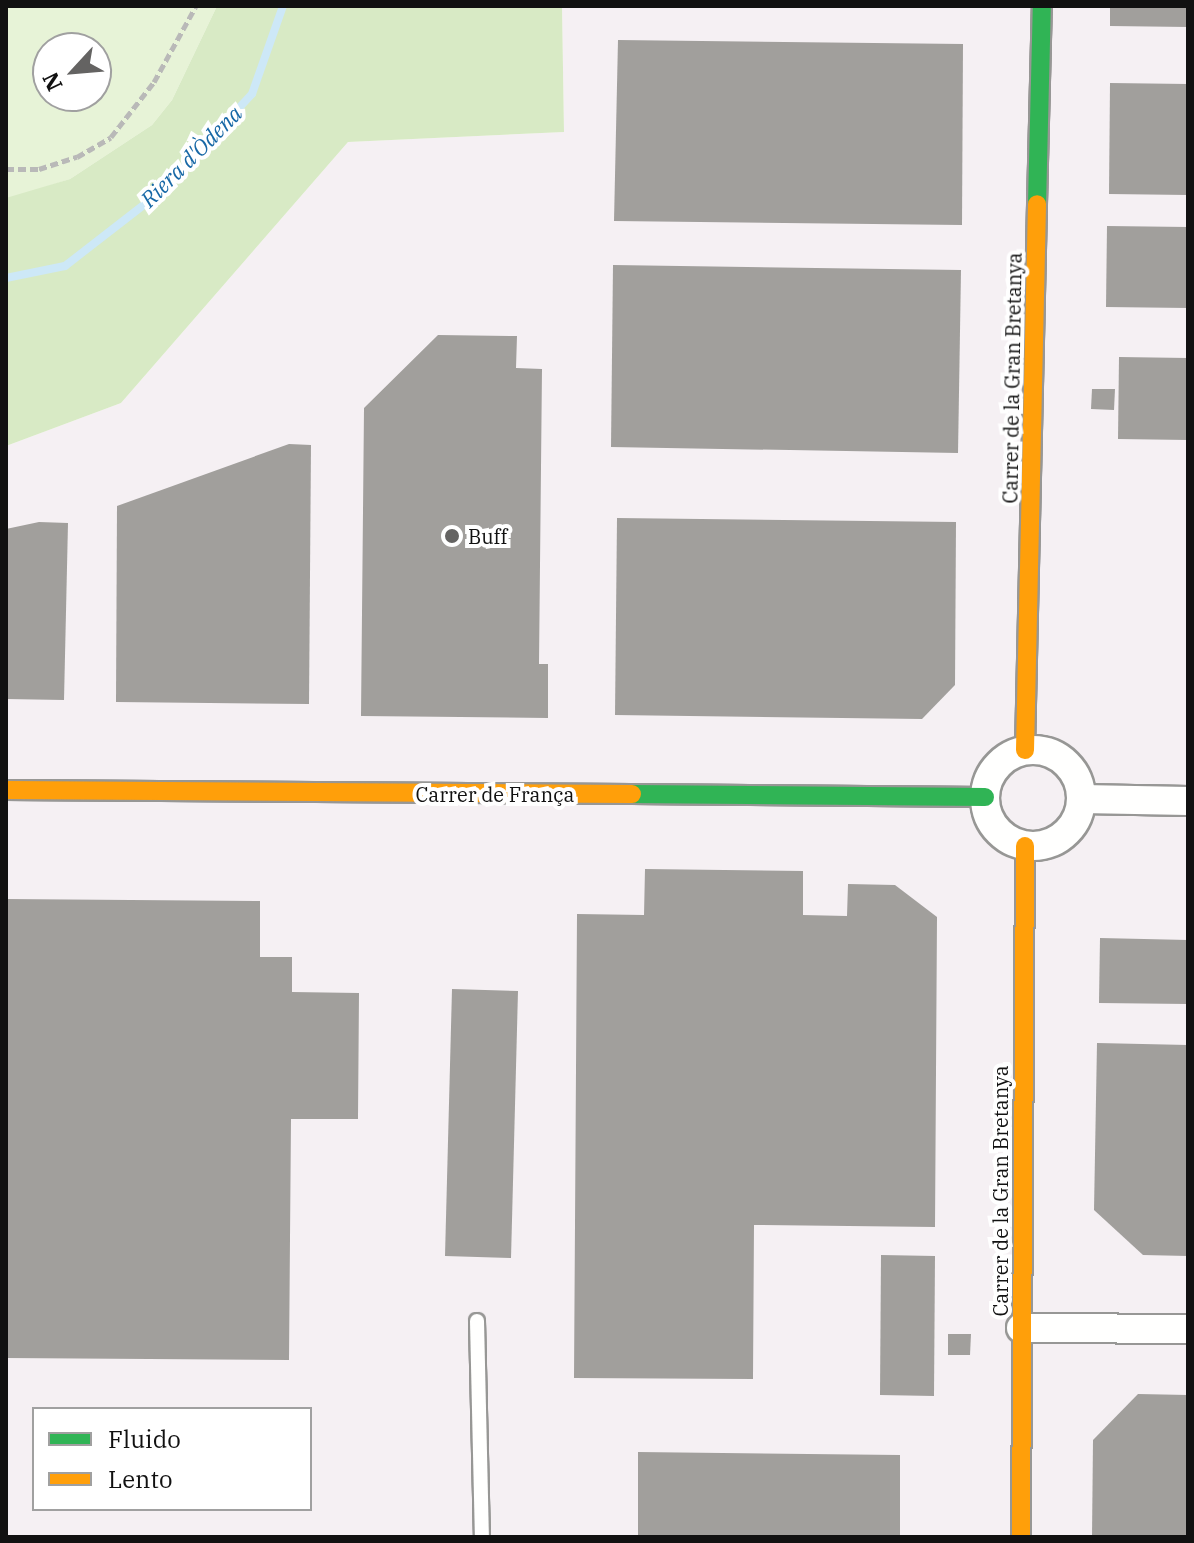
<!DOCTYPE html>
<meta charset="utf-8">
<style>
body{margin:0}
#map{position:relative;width:1194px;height:1543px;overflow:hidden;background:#fdfcf7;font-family:"IBM Plex Serif",serif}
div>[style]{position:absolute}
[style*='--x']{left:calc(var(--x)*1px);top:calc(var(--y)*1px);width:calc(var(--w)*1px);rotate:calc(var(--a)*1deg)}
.industrial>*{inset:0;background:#f5f0f3}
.green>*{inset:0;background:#e7f3d7}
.forest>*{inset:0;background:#d8eac5}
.stream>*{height:8px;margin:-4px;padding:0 4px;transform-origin:4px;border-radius:4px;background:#cde8f7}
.building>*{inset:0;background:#a19f9c}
.path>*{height:5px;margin-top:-2.5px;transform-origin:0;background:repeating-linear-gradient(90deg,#b9b9b8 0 8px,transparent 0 12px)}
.roads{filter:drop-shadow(2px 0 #979795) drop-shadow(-2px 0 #979795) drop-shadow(0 2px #979795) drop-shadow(0 -2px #979795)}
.lane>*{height:14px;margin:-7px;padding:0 7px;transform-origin:7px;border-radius:7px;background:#fffffe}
.street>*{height:28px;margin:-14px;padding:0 14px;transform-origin:14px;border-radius:14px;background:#fffffe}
.street>.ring{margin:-14px;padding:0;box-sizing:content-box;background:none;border:28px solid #fffffe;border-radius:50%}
.fast>*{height:18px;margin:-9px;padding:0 9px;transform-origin:9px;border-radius:9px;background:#30b455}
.slow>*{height:18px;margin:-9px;padding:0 9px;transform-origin:9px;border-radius:9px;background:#ff9f0a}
.dots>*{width:22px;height:22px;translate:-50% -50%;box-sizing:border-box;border:4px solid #fff;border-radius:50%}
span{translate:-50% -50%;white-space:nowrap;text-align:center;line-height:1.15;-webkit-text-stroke:8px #fff;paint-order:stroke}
.street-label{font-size:20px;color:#111}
.poi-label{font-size:20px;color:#111}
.left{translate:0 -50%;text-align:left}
.water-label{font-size:22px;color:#1768a6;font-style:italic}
.frame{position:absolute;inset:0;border:8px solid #111;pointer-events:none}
.legend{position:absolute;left:32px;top:1407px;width:280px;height:104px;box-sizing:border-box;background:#fff;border:2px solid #a0a0a0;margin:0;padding:10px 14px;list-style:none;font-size:24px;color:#111}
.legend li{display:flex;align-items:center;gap:16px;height:40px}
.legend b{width:40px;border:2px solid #a0a0a0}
.north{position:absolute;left:32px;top:32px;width:80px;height:80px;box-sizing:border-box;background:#fff;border:2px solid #a0a0a0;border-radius:50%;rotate:244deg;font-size:22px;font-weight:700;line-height:32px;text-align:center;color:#111}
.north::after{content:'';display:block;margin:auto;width:28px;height:36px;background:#646362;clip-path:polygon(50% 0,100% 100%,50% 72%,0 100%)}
</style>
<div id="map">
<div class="industrial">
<i style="clip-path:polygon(evenodd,562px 6px,1188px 6px,1188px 1537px,6px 1537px,6px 446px,121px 403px,348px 142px,564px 132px,562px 6px,34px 1409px,310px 1409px,310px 1509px,34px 1509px,34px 1409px)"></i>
</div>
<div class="green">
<i style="clip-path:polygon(evenodd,6px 6px,217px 6px,172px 100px,152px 125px,70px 179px,8px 199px,6px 6px,48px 48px,96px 48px,96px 96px,48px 96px,48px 48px)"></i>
</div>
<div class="forest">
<i style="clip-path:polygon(217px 6px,562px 6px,564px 132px,348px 142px,121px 403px,6px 446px,6px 198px,70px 179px,152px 125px,172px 100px)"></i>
</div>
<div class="stream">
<i style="--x:6;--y:278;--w:60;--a:-11.5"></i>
<i style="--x:65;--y:266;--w:124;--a:-37.8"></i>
<i style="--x:163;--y:190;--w:131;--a:-47.2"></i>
<i style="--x:252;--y:94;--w:93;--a:-70.6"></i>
</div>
<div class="building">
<i style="clip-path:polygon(1110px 6px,1188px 6px,1188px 27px,1110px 26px)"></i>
<i style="clip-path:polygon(618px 40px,963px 44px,962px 225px,614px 221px)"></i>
<i style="clip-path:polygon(1110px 83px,1188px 84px,1188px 195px,1109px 194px)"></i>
<i style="clip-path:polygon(1107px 226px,1188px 227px,1188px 308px,1106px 307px)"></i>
<i style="clip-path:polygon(613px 265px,961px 270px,958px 453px,611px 447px)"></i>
<i style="clip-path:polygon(438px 335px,517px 336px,516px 368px,542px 369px,539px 664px,548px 664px,548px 718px,361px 716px,364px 408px)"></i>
<i style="clip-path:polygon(1119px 357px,1188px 358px,1188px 440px,1118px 439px)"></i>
<i style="clip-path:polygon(1092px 389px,1115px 389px,1114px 410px,1091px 409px)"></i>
<i style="clip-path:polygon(289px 444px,311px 445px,309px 704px,116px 702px,117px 506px)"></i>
<i style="clip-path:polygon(617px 518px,956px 522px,955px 685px,922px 719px,615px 715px)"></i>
<i style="clip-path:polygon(39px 522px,68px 523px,64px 700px,6px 699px,6px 529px)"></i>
<i style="clip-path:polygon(645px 869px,803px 871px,803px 915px,847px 916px,848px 884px,895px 885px,937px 917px,935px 1227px,754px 1225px,753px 1379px,574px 1378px,577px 914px,644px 915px)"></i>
<i style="clip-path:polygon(6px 899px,260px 901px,260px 957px,292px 957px,292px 992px,359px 993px,358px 1119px,291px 1119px,289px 1360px,6px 1358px)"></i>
<i style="clip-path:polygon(1100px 938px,1188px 940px,1188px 1004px,1099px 1003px)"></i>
<i style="clip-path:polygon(452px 989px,518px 991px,511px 1258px,445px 1256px)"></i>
<i style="clip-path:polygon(1097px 1043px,1188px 1045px,1188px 1256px,1143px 1255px,1094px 1210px)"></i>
<i style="clip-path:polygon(881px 1255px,935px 1256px,934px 1396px,880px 1395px)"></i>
<i style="clip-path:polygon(948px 1334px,971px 1334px,970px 1355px,948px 1355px)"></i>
<i style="clip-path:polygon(1138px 1394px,1188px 1395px,1188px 1537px,1092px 1537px,1093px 1440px)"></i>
<i style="clip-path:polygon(638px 1452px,900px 1455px,900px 1537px,638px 1537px)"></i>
</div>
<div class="path">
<i style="--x:6;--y:169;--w:33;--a:0"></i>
<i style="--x:39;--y:169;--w:40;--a:-18"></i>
<i style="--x:77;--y:157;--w:39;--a:-30"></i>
<i style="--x:111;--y:137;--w:70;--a:-52"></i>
<i style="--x:154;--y:82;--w:87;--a:-61.1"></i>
</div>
<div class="roads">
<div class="lane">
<i style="--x:477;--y:1321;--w:216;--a:88.7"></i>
</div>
<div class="street">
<i class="ring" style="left:985px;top:750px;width:68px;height:68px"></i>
<i style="--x:1082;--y:799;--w:106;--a:1.1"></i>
<i style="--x:1021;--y:1328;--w:167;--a:0.3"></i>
</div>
<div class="fast">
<i style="--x:1037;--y:204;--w:198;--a:-88.6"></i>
<i style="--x:632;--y:794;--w:353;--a:0.5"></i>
</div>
<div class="slow">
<i style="--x:1025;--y:750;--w:546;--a:-88.74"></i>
<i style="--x:6;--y:790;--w:626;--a:0.37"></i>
<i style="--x:1021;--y:1537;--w:691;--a:-89.67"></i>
</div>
</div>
<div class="dots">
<i style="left:452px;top:536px;background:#646362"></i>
</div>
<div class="street-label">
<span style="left:1012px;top:378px;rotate:-89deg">Carrer de la Gran Bretanya</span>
<span style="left:495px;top:794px">Carrer de França</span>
<span style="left:1000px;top:1191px;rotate:-90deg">Carrer de la Gran Bretanya</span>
</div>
<div class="poi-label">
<span class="left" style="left:468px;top:536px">Buff</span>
</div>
<div class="water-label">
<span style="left:191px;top:156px;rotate:-45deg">Riera d'Òdena</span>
</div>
<div class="frame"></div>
<ul class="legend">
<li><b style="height:10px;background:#30b455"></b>Fluido</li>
<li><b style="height:10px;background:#ff9f0a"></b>Lento</li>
</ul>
<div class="north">N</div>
</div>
